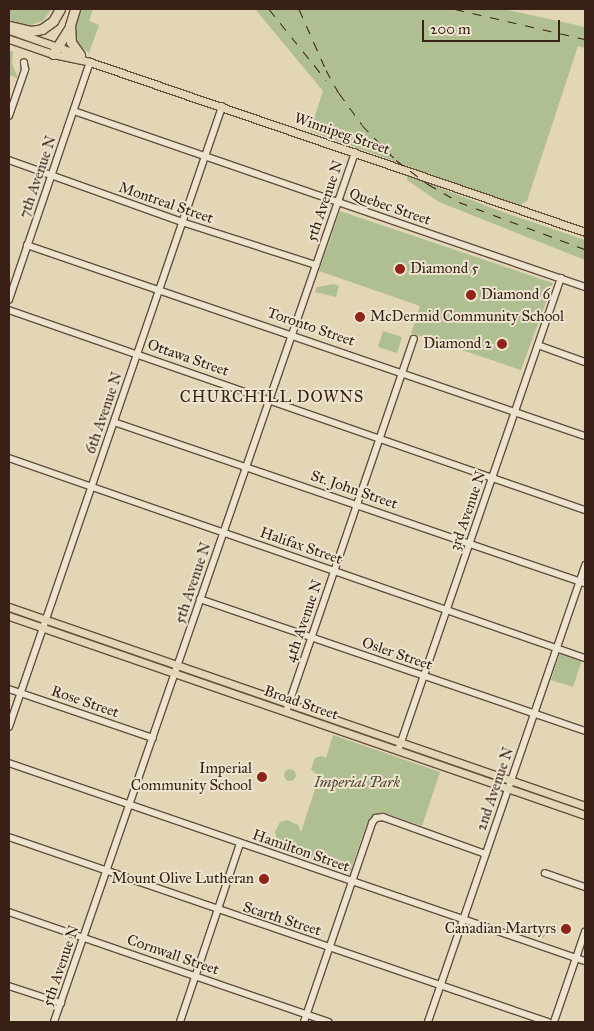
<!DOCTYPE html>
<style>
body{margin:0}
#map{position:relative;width:594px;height:1031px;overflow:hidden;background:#e3d6b6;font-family:"IM FELL Great Primer",serif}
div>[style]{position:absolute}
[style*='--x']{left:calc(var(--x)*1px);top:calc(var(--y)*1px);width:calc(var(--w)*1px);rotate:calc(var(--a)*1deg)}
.green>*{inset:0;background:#afbf92}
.round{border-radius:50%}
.roads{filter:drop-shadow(1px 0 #634e3e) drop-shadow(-1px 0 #634e3e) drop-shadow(0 1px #634e3e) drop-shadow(0 -1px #634e3e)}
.minor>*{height:5.5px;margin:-2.75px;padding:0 2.75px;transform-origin:2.75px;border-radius:2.75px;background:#ede4d0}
.major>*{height:7px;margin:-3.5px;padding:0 3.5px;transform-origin:3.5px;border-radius:3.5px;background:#e3d6b6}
.highway>*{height:9px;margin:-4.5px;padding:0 4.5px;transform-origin:4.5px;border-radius:4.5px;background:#e3d6b6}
.rail>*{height:1px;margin-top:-0.5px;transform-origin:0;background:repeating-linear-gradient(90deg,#382016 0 9px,transparent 0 18px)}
.dots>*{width:14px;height:14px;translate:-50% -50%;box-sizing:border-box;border:2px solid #ede4d0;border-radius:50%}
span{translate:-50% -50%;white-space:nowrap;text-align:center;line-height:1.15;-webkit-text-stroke:4px #ede4d0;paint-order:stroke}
.street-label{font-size:15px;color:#382016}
.poi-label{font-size:15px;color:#382016}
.left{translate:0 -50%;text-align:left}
.right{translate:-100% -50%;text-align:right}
.park-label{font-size:15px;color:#564835;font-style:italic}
.neighbourhood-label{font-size:16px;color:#382016;letter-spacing:1px}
.frame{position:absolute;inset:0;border:10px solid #382016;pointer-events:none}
.scale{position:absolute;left:422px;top:20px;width:138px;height:22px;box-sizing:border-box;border:2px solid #382016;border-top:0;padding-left:6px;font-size:15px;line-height:18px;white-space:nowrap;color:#382016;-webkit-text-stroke:4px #ede4d0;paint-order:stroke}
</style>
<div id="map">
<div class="green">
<i style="clip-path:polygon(9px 9px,52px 9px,43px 21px,30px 25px,9px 23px)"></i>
<i style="clip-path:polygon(80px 9px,93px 9px,89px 21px,99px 25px,89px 53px,74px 41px,74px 24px)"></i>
<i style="clip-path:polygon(255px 9px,503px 9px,585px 27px,585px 48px,578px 46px,527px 201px,519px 206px,310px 131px,323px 91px)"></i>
<i style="clip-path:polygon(9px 51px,13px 51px,12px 64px,18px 78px,9px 75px)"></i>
<i style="clip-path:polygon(407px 175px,497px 210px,585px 240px,585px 260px,439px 202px,407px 180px)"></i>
<i style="clip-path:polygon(340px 211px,553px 283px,521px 370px,411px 333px,420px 306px,319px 271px)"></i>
<i style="clip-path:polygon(334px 284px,339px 286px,336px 297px,315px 292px,317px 287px)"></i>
<i style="clip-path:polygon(383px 331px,402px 337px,397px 353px,378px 347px)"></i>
<i style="clip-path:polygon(560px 653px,582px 660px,573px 687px,551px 680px)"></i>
<i style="clip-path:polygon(333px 735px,440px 772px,422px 826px,385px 813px,373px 816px,367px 823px,350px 872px,294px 853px,295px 847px,281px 844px,277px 840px,275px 832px,280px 822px,287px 820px,298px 825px,301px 832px,319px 777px,311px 769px,312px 766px,315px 758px,321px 756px,326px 758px)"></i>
<i class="round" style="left:284px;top:769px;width:12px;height:12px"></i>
<i style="clip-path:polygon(541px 923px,549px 926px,544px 938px,536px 935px)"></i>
</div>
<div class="roads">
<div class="minor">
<i style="--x:74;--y:111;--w:540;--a:19"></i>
<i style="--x:9;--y:116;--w:49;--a:-70.8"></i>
<i style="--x:25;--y:70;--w:7;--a:-98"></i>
<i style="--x:9;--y:160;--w:184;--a:19.7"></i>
<i style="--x:182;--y:222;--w:141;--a:17.8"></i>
<i style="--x:27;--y:245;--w:590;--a:18.9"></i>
<i style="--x:9;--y:300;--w:251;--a:-71.2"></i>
<i style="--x:9;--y:310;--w:610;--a:19.15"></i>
<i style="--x:538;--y:345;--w:50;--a:19.9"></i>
<i style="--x:114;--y:422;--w:498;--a:18.9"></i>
<i style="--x:9;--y:458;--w:610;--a:19.15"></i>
<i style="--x:200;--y:599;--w:407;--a:18.9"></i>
<i style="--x:9;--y:689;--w:152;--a:18.8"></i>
<i style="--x:286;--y:712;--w:394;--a:-71.1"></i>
<i style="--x:9;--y:727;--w:656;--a:-71.04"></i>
<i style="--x:398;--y:751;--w:500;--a:-70.99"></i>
<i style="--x:9;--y:763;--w:609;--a:18.97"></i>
<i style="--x:9;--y:837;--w:570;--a:18.94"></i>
<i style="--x:545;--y:873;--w:42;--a:19.3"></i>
<i style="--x:9;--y:912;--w:338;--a:19"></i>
<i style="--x:9;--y:986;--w:55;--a:18.1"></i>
<i style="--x:54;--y:1022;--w:920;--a:-70.9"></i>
<i style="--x:180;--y:1022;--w:188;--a:-71.4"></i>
<i style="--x:304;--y:1022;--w:210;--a:-71.1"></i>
<i style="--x:372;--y:823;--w:6;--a:-51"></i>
<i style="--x:376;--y:818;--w:7;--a:-8"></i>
<i style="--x:383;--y:817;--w:109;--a:19.8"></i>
<i style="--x:428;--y:1022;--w:483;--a:-71"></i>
<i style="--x:554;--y:1022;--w:95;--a:-71"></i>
</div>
<div class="major">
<i style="--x:9;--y:30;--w:75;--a:19.4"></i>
<i style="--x:9;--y:39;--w:46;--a:18.8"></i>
<i style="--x:53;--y:54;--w:38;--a:12"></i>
<i style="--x:90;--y:62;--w:523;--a:18.95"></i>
<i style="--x:9;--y:607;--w:609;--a:19.06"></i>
<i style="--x:9;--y:616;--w:609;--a:19.06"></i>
</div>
<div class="highway">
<i style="--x:75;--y:9;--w:17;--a:107"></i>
<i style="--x:70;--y:25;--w:17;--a:87"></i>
<i style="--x:71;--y:42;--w:16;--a:55"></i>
<i style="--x:9;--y:26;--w:23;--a:13"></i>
<i style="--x:31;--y:31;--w:11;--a:-10"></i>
<i style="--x:42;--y:29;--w:14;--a:-36"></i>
<i style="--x:53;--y:21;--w:14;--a:-60"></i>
<i style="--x:53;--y:54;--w:31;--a:-58"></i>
</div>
</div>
<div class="rail">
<i style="--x:269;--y:9;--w:91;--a:51.2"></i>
<i style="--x:299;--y:9;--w:67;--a:66.1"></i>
<i style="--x:326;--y:70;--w:26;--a:61"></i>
<i style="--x:339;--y:93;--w:39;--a:54"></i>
<i style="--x:362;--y:125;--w:49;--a:45.8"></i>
<i style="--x:396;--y:160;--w:40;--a:37"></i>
<i style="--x:428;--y:184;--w:36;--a:30"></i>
<i style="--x:459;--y:202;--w:134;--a:20.5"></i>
<i style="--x:455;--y:9;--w:133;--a:13"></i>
</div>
<div class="dots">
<i style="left:400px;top:269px;background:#8f2418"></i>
<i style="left:471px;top:295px;background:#8f2418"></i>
<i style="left:360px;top:317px;background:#8f2418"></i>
<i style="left:502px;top:344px;background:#8f2418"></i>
<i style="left:262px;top:777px;background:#8f2418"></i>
<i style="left:264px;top:879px;background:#8f2418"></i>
<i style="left:566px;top:929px;background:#8f2418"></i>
</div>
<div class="street-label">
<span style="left:342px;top:134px;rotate:19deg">Winnipeg Street</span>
<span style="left:38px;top:177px;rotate:-71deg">7th Avenue N</span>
<span style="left:325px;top:201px;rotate:-71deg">5th Avenue N</span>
<span style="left:166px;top:203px;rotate:19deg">Montreal Street</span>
<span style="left:390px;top:207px;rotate:19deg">Quebec Street</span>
<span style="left:311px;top:327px;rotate:19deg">Toronto Street</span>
<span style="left:188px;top:358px;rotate:19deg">Ottawa Street</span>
<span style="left:104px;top:413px;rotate:-71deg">6th Avenue N</span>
<span style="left:354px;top:490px;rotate:19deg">St. John Street</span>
<span style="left:468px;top:511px;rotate:-71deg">3rd Avenue N</span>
<span style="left:301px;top:546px;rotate:19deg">Halifax Street</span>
<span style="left:193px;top:583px;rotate:-71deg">5th Avenue N</span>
<span style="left:304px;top:621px;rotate:-71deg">4th Avenue N</span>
<span style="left:397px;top:654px;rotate:19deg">Osler Street</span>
<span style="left:85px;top:702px;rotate:19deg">Rose Street</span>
<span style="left:301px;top:703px;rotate:19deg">Broad Street</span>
<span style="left:495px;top:789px;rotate:-71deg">2nd Avenue N</span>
<span style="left:301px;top:851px;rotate:19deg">Hamilton Street</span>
<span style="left:282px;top:919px;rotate:18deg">Scarth Street</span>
<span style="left:173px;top:955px;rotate:19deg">Cornwall Street</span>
<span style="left:61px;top:966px;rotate:-71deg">5th Avenue N</span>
</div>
<div class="poi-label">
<span class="left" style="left:410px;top:269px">Diamond 5</span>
<span class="left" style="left:481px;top:295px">Diamond 6</span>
<span class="left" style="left:370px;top:317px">McDermid Community School</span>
<span class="right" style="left:492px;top:344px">Diamond 2</span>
<span class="right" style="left:252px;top:777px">Imperial<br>Community School</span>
<span class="right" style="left:254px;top:879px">Mount Olive Lutheran</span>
<span class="right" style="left:556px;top:929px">Canadian Martyrs</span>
</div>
<div class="park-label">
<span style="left:357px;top:783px">Imperial Park</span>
</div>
<div class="neighbourhood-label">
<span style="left:272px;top:397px">CHURCHILL DOWNS</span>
</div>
<div class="frame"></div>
<div class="scale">200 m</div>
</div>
